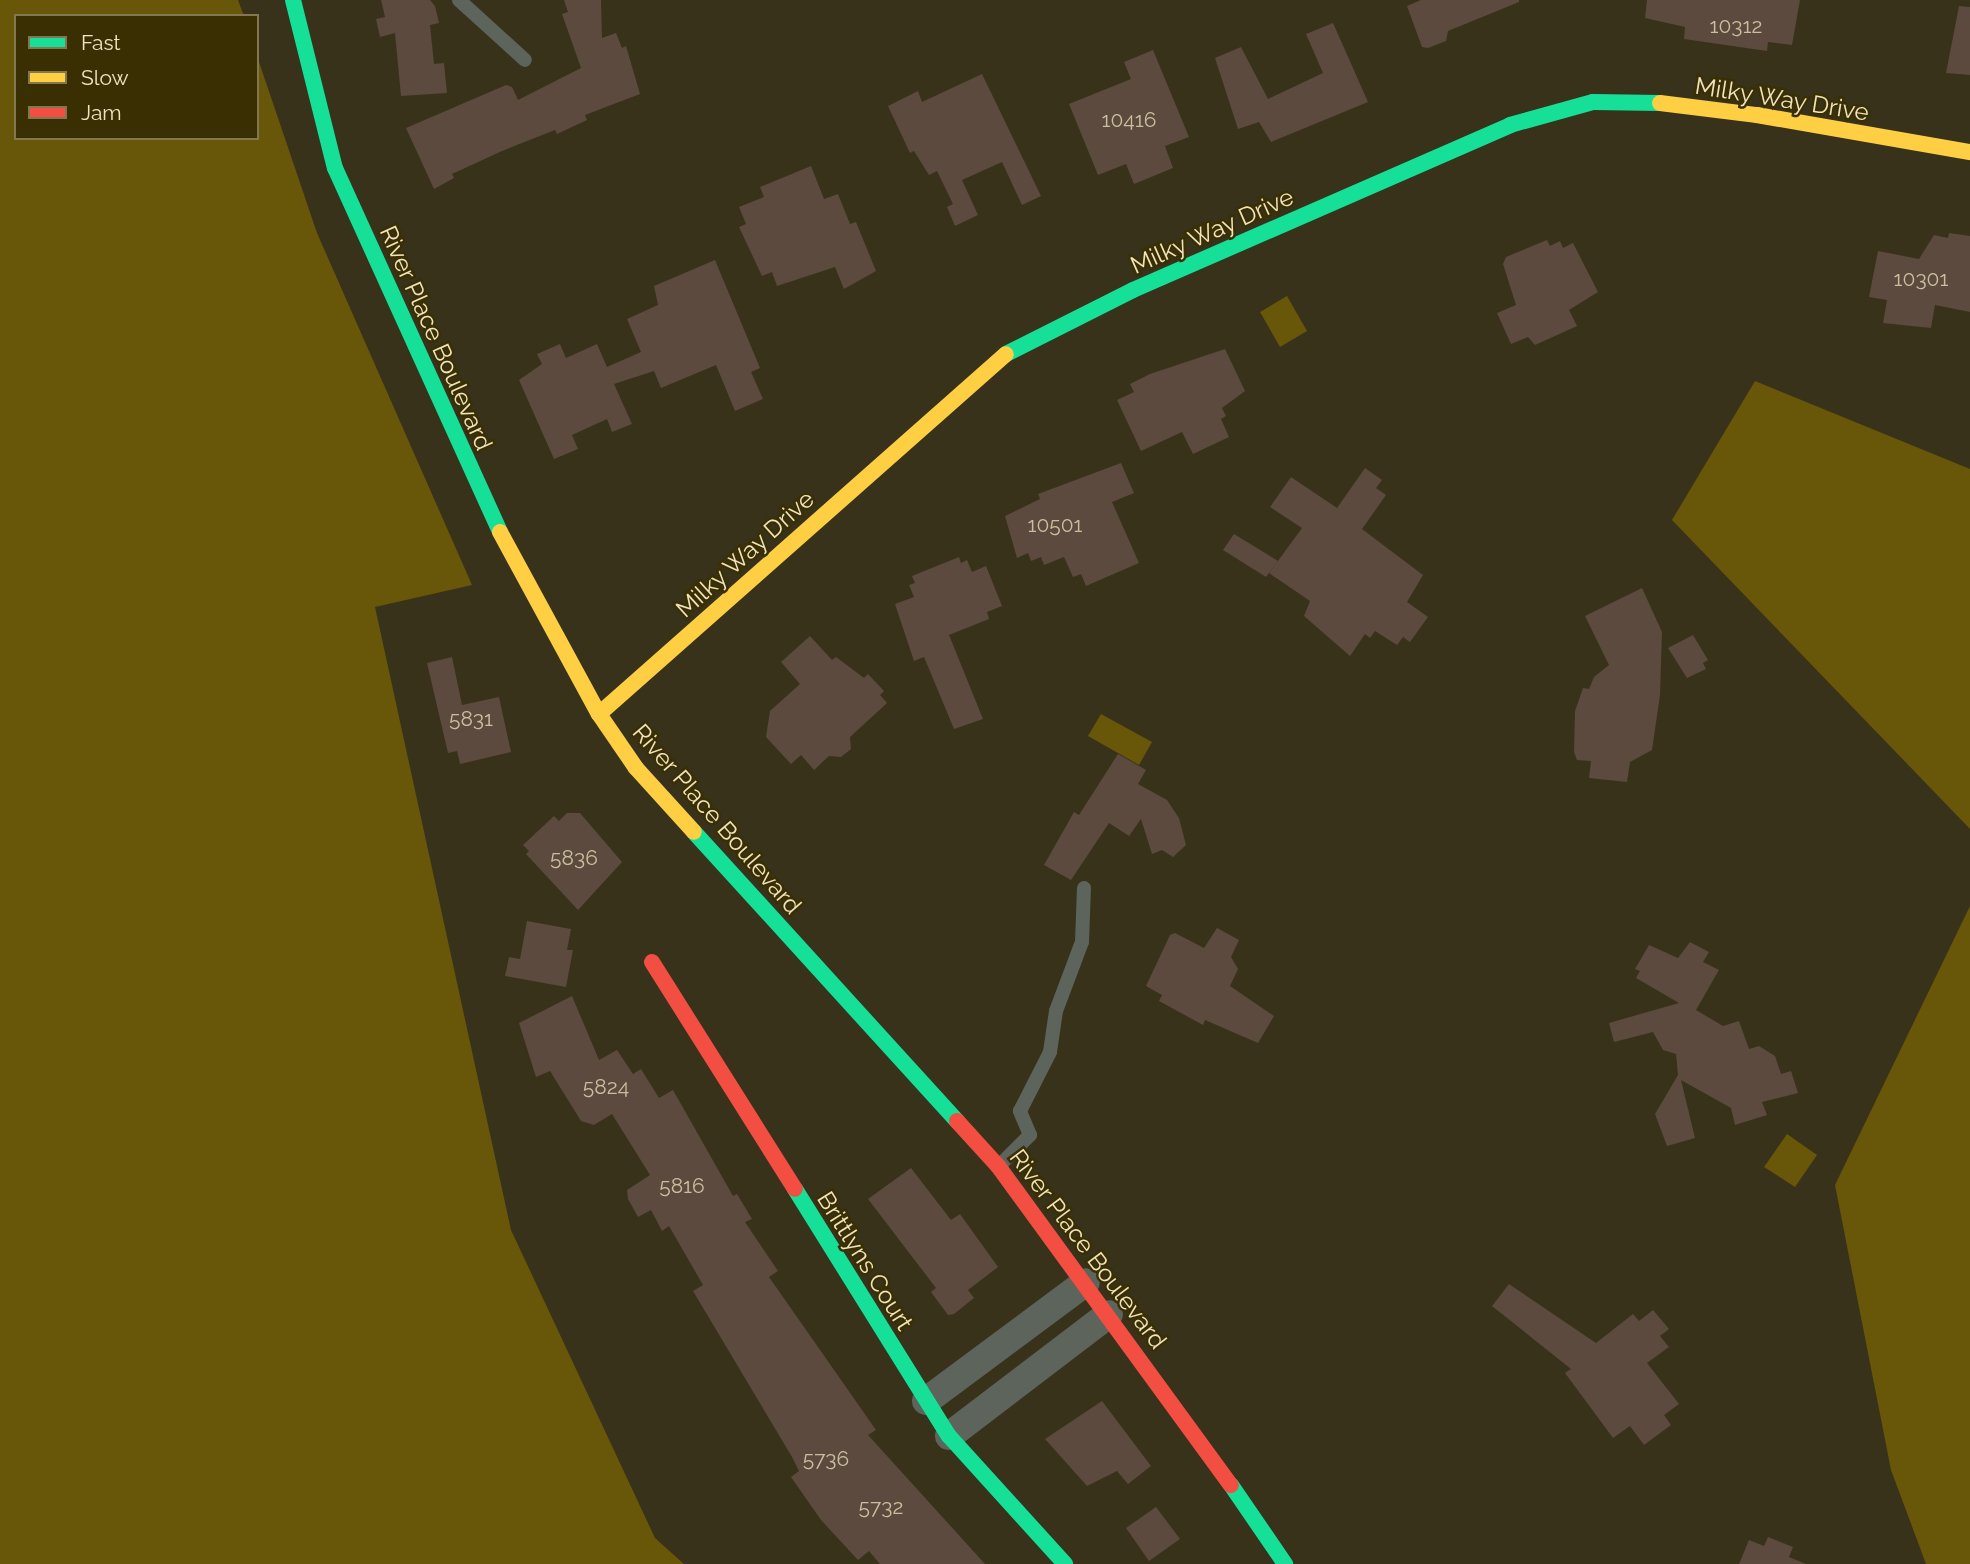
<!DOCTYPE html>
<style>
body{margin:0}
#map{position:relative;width:1970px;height:1564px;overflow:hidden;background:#38321b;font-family:Raleway,sans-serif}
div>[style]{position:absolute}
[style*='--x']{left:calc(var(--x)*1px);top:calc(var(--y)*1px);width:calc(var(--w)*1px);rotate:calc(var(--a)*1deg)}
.green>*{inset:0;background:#685609}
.building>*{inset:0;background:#5b4a3d}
.lane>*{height:14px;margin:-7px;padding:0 7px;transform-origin:7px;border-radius:7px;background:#5c645b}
.street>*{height:28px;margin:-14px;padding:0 14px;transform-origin:14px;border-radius:14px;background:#5c645b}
.fast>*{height:16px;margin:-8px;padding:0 8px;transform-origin:8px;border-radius:8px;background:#16e098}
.slow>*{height:16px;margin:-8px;padding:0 8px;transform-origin:8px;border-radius:8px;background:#ffcf43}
.jam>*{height:16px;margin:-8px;padding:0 8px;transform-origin:8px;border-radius:8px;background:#f24e42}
span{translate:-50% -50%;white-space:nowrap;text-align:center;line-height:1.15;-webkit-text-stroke:5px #3a2f03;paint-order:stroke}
.number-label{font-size:21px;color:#cabe9e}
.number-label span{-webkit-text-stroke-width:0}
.street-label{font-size:24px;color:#efe4bf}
.legend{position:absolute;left:14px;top:14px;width:245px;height:126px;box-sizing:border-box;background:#3a2f03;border:2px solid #82774e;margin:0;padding:9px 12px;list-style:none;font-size:21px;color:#efe4bf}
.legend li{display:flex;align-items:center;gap:14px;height:35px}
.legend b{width:35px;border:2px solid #82774e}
</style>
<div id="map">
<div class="green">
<i style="clip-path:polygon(0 0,238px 0,244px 16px,16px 16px,16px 138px,257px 138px,257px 56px,317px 233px,472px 585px,375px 607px,511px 1230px,655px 1538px,684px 1564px,0 1564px)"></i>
<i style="clip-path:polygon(1287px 296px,1307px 331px,1280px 347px,1260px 312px)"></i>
<i style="clip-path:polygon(1755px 381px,1970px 469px,1970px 829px,1672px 520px)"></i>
<i style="clip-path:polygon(1101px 714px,1152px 742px,1139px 765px,1088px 736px)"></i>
<i style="clip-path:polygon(1970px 906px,1970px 1564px,1926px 1564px,1891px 1470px,1835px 1185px)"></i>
<i style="clip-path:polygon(1787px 1134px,1817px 1155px,1795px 1187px,1764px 1167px)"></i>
</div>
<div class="building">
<i style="clip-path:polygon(381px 0,430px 0,435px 6px,439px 23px,430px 25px,434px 64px,444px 63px,447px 93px,401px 96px,395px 33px,380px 37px,376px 19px,385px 17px)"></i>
<i style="clip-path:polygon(564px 0,601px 0,602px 38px,616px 33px,622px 48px,626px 46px,640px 94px,585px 115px,587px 120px,557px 134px,555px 130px,502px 151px,452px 174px,454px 178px,434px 189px,406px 128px,506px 85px,512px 87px,518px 100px,581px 68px,562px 14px,568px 12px)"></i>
<i style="clip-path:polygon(1421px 0,1519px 0,1519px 2px,1448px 31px,1446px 41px,1428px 48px,1422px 47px,1407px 6px)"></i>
<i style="clip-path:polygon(1647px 0,1800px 0,1792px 45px,1768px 42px,1767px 51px,1684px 39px,1685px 27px,1645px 18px)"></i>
<i style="clip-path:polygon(1959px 6px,1970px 7px,1970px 75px,1946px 73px)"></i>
<i style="clip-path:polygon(1333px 23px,1368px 102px,1271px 142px,1259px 122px,1238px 129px,1215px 58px,1241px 47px,1268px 99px,1323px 73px,1306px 34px)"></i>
<i style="clip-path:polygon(1153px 50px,1189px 137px,1165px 146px,1173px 168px,1134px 184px,1126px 164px,1098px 175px,1069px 104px,1131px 79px,1124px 62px)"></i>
<i style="clip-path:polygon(982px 74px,1041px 196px,1022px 205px,1002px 162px,962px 180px,978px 215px,955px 226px,947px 207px,953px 204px,937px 171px,929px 175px,914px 151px,910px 153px,888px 106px,918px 91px,922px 102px)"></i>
<i style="clip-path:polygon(811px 166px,824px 199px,838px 194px,850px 224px,856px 222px,876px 271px,844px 289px,835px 267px,777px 286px,772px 272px,762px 276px,739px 227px,746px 224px,739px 207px,764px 197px,760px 187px)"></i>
<i style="clip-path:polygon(1949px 233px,1970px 236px,1970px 312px,1935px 305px,1931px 328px,1883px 323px,1887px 300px,1869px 297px,1878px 251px,1919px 259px,1934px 235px,1948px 238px)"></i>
<i style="clip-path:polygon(1547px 240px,1550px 246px,1560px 241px,1563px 248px,1573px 243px,1598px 292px,1569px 310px,1577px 326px,1535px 345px,1528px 337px,1511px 344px,1497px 313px,1516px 305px,1503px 264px,1506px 257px)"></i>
<i style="clip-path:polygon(715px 260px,760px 368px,751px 372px,763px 399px,735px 411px,716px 365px,661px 388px,654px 371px,614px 384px,632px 424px,612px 432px,607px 419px,572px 435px,578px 449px,554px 459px,519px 380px,542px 364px,537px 354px,560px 344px,566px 358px,597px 344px,607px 367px,641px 352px,627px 319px,658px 305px,654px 286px)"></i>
<i style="clip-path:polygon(1225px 349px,1245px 391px,1222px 408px,1226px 416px,1221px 419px,1229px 437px,1193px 454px,1182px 432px,1141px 451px,1117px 400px,1134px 392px,1130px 384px,1150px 374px)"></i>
<i style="clip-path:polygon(1121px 463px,1134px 493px,1112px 502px,1139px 563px,1086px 586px,1081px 574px,1073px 577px,1064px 557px,1044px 565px,1041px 557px,1031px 561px,1028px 553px,1017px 558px,1005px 516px,1040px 499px,1038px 494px)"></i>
<i style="clip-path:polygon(1365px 468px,1382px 480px,1376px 488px,1386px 495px,1362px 529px,1423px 575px,1407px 602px,1428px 617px,1410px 642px,1403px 637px,1397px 645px,1375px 631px,1370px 638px,1365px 634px,1350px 656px,1304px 616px,1310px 601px,1269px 573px,1302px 528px,1270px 507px,1291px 477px,1337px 508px)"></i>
<i style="clip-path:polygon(1234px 534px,1278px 561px,1266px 577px,1223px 550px)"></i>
<i style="clip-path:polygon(959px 557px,961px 563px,967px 560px,972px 572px,986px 566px,1002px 606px,987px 612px,989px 619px,949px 635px,983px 719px,954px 729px,924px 657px,914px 661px,895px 604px,914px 597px,909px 585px,915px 583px,912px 576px)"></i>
<i style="clip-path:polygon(1642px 588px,1662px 632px,1660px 695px,1652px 750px,1630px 762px,1627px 782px,1589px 778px,1591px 761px,1577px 760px,1574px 752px,1575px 711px,1583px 688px,1589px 689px,1594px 677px,1609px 665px,1585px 616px)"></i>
<i style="clip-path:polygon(1693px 635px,1708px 660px,1703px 663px,1706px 669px,1687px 678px,1668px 648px)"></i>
<i style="clip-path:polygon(810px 636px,832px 660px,836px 657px,864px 678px,868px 674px,884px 691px,880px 695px,887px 703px,850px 737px,851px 749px,841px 757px,829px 756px,814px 770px,801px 755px,791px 764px,766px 737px,770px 711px,800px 684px,781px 662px)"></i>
<i style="clip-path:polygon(452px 657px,462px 705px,499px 697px,511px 752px,460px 764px,457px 751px,448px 753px,427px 663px)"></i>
<i style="clip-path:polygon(1118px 754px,1146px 770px,1138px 784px,1167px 800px,1179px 818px,1186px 845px,1173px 857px,1162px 850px,1152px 854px,1141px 819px,1129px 836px,1109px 823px,1071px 880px,1044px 865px,1074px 812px,1079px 815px)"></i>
<i style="clip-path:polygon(567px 813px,580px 813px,622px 862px,578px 910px,526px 854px,529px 851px,523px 845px,554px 816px,559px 821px)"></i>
<i style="clip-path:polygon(527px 921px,571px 929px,567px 950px,573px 950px,566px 987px,505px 976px,509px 957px,520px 959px)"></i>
<i style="clip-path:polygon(1217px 928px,1239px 940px,1231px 957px,1238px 969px,1230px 986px,1274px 1016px,1258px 1043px,1205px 1020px,1203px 1025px,1159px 1001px,1162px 995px,1146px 986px,1170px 935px,1175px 933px,1204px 948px)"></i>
<i style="clip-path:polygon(1690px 942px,1709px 952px,1703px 962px,1719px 970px,1696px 1010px,1723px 1026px,1739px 1021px,1749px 1049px,1759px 1046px,1775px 1056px,1781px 1074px,1791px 1071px,1798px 1093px,1762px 1102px,1767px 1115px,1735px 1125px,1731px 1108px,1681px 1080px,1695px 1138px,1667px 1146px,1655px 1114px,1678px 1075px,1676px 1054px,1663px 1050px,1653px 1032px,1614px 1042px,1609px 1023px,1679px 1003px,1636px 978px,1640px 971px,1635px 969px,1649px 945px,1678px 958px)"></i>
<i style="clip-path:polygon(572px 996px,599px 1060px,617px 1050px,633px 1074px,641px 1069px,659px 1098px,673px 1090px,733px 1196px,737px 1194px,752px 1219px,745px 1222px,778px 1271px,769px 1277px,876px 1430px,868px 1435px,985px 1564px,880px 1564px,869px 1551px,858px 1560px,821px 1520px,791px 1477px,799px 1471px,792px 1457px,693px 1291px,703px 1285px,669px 1226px,662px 1231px,651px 1210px,638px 1217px,628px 1199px,627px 1190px,650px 1175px,612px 1114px,594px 1125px,581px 1121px,550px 1071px,536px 1077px,519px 1023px)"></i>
<i style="clip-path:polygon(911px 1168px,951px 1220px,960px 1214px,998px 1267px,968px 1290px,974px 1298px,954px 1314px,948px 1315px,931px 1292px,936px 1288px,868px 1199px)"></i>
<i style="clip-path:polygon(1509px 1284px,1596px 1343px,1633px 1314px,1639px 1321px,1653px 1310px,1669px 1329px,1660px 1336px,1669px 1347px,1647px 1363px,1679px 1404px,1664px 1415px,1671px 1425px,1644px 1445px,1630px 1426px,1613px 1438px,1565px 1373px,1571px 1369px,1492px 1306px)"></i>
<i style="clip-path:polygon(1102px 1401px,1151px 1466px,1128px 1484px,1117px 1471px,1087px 1486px,1045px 1439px)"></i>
<i style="clip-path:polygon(1156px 1507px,1180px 1539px,1149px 1561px,1126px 1528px)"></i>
<i style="clip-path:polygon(1768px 1537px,1793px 1547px,1789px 1557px,1806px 1564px,1739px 1564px,1749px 1540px,1764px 1546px)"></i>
</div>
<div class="lane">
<i style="--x:459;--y:0;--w:89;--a:42.3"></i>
<i style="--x:999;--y:1166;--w:44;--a:-45"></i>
<i style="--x:1030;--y:1135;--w:26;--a:-113"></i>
<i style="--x:1020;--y:1111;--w:66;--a:-63"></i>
<i style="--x:1050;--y:1052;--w:41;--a:-81.7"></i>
<i style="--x:1056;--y:1011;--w:74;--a:-69.4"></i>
<i style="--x:1082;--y:942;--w:54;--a:-87.9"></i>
</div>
<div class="street">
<i style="--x:926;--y:1401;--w:199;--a:-36.6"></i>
<i style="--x:949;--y:1436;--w:201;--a:-37.3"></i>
</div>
<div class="fast">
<i style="--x:293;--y:0;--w:173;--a:76"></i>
<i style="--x:335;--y:168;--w:400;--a:65.6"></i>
<i style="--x:1006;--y:354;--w:142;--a:-26.7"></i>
<i style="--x:1133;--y:290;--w:412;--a:-23.6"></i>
<i style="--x:1510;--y:125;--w:86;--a:-15.5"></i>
<i style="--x:1593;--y:102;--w:67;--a:0.9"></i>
<i style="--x:694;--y:832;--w:391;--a:47.7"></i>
<i style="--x:795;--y:1189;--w:291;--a:58.1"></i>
<i style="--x:949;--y:1436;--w:173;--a:47.8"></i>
<i style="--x:1231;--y:1485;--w:96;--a:55.6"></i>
</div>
<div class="slow">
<i style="--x:1660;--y:103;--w:98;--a:7.1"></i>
<i style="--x:1757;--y:115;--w:216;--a:9.9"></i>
<i style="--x:500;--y:532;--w:207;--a:61.5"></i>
<i style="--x:599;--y:714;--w:65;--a:55.6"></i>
<i style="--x:636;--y:768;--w:86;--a:47.8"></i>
<i style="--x:599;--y:714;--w:543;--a:-41.49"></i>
</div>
<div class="jam">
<i style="--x:652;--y:962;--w:268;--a:57.8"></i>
<i style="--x:957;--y:1121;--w:61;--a:47.7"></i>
<i style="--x:998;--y:1166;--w:395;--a:53.9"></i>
</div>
<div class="number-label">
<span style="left:1736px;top:26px">10312</span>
<span style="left:1129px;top:120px">10416</span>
<span style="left:1921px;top:279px">10301</span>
<span style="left:1055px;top:525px">10501</span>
<span style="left:471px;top:719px">5831</span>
<span style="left:574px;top:858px">5836</span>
<span style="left:606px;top:1087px">5824</span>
<span style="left:682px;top:1186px">5816</span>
<span style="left:826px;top:1459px">5736</span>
<span style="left:881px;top:1507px">5732</span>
</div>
<div class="street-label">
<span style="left:1782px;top:99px;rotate:9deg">Milky Way Drive</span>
<span style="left:1212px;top:231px;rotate:-24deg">Milky Way Drive</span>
<span style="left:436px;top:338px;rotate:66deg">River Place Boulevard</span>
<span style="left:745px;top:554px;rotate:-42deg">Milky Way Drive</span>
<span style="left:717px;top:819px;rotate:49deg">River Place Boulevard</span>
<span style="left:1088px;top:1249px;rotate:53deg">River Place Boulevard</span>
<span style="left:865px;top:1261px;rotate:58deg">Brittlyns Court</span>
</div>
<ul class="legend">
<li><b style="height:9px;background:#16e098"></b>Fast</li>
<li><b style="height:9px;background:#ffcf43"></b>Slow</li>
<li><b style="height:9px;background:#f24e42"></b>Jam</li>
</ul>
</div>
